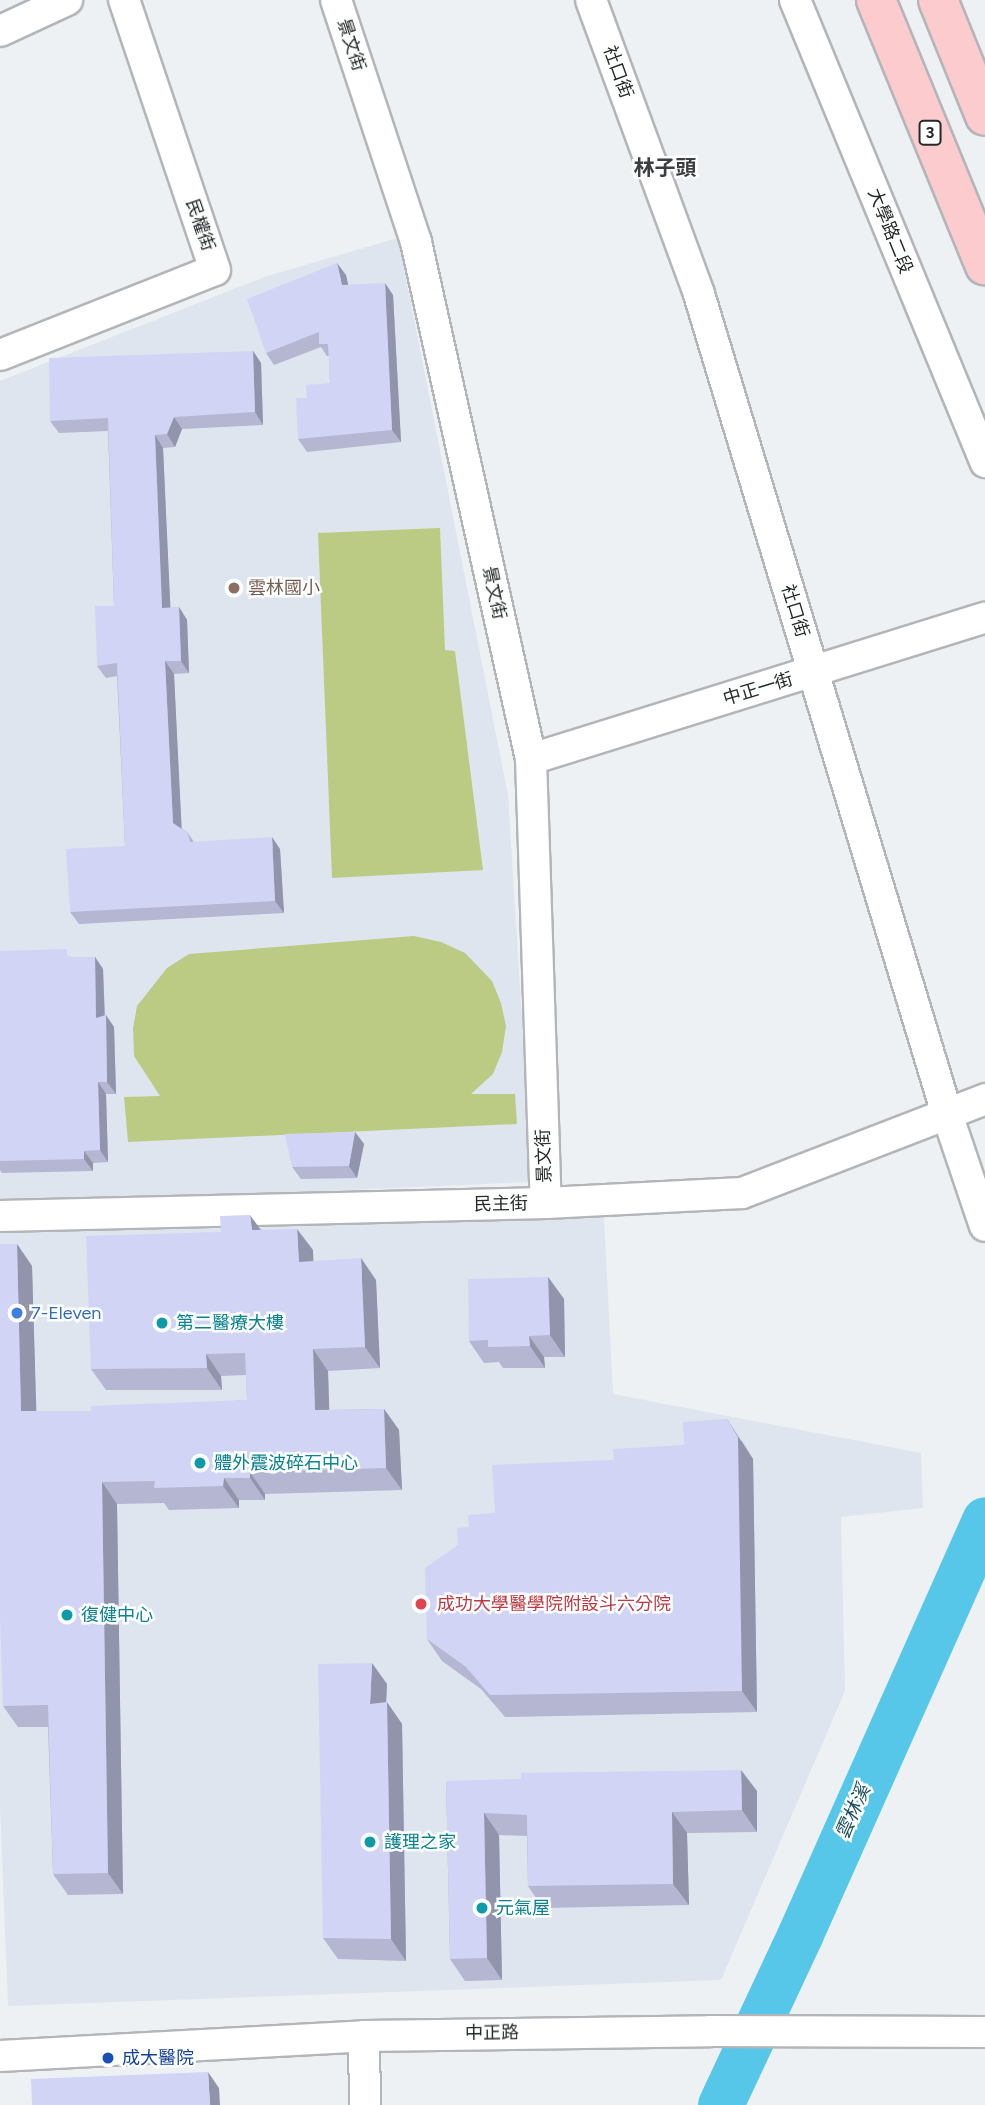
<!DOCTYPE html>
<meta charset="utf-8">
<style>
body{margin:0}
#map{position:relative;width:985px;height:2105px;overflow:hidden;background:#eef1f4;font-family:Figtree,"Noto Sans TC",sans-serif}
div>[style]{position:absolute}
[style*='--x']{left:calc(var(--x)*1px);top:calc(var(--y)*1px);width:calc(var(--w)*1px);rotate:calc(var(--a)*1deg)}
.built>*{inset:0;background:#dee5ef}
.green>*{inset:0;background:#bccb83}
.river>*{height:46px;margin:-23px;padding:0 23px;transform-origin:23px;border-radius:23px;background:#56c7e9}
.roads{filter:drop-shadow(2px 0 #b3b5b9) drop-shadow(-2px 0 #b3b5b9) drop-shadow(0 2px #b3b5b9) drop-shadow(0 -2px #b3b5b9)}
.minor>*{height:30px;margin:-15px;padding:0 15px;transform-origin:15px;border-radius:15px;background:#fff}
.primary>*{height:38px;margin:-19px;padding:0 19px;transform-origin:19px;border-radius:19px;background:#fbcbcd}
.wall>*{inset:0;background:#b4b6d2}
.shaded-wall>*{inset:0;background:#9294ab}
.building>*{inset:0;background:#d1d4f4}
.dots>*{width:19px;height:19px;translate:-50% -50%;box-sizing:border-box;border:4px solid #fdfefe;border-radius:50%}
span{translate:-50% -50%;white-space:nowrap;text-align:center;line-height:1.15;-webkit-text-stroke:5px #fdfefe;paint-order:stroke}
.shield-label span{padding:2px 5px;background:#fdfefe;border:2px solid;border-radius:5px;-webkit-text-stroke-width:0}
.shield-label{font-size:16px;color:#272829;font-weight:700}
.street-label{font-size:18px;color:#272829}
.education-label{font-size:18px;color:#785e54}
.left{translate:0 -50%;text-align:left}
.shop-label{font-size:18px;color:#366cbe}
.culture-label{font-size:18px;color:#0d838f}
.health-label{font-size:18px;color:#be3a42}
.transit-label{font-size:18px;color:#164399}
.water-label{font-size:19px;color:#1f4f5e;font-style:italic}
.quarter-label{font-size:21px;color:#3c3e41;font-weight:700}
</style>
<div id="map">
<div class="built">
<i style="clip-path:polygon(398px 238px,508px 795px,532px 1182px,0 1205px,0 381px,267px 276px)"></i>
<i style="clip-path:polygon(604px 1218px,613px 1394px,921px 1453px,923px 1508px,841px 1517px,845px 1691px,721px 1980px,8px 2006px,0 1807px,0 1232px)"></i>
</div>
<div class="green">
<i style="clip-path:polygon(440px 528px,445px 650px,455px 651px,483px 870px,332px 878px,318px 533px)"></i>
<i style="clip-path:polygon(414px 936px,441px 942px,465px 953px,492px 981px,501px 1003px,506px 1026px,502px 1052px,493px 1074px,471px 1094px,515px 1094px,517px 1124px,128px 1142px,124px 1097px,160px 1096px,134px 1056px,133px 1028px,137px 1006px,167px 968px,189px 954px)"></i>
</div>
<div class="river">
<i style="--x:721;--y:2105;--w:189;--a:-64.9"></i>
<i style="--x:801;--y:1934;--w:453;--a:-66"></i>
</div>
<div class="roads">
<div class="minor">
<i style="--x:336;--y:0;--w:255;--a:71.7"></i>
<i style="--x:416;--y:242;--w:530;--a:77.46"></i>
<i style="--x:531;--y:759;--w:444;--a:88.1"></i>
<i style="--x:591;--y:0;--w:313;--a:69.8"></i>
<i style="--x:699;--y:294;--w:857;--a:73.17"></i>
<i style="--x:947;--y:1114;--w:118;--a:71.3"></i>
<i style="--x:795;--y:0;--w:500;--a:67.6"></i>
<i style="--x:0;--y:31;--w:74;--a:-24.8"></i>
<i style="--x:0;--y:355;--w:231;--a:-21.6"></i>
<i style="--x:215;--y:270;--w:285;--a:-108.6"></i>
<i style="--x:531;--y:759;--w:475;--a:-17.3"></i>
<i style="--x:0;--y:1216;--w:546;--a:-1.36"></i>
<i style="--x:546;--y:1203;--w:196;--a:-2.9"></i>
<i style="--x:742;--y:1193;--w:261;--a:-21.1"></i>
<i style="--x:364;--y:2036;--w:69;--a:89.2"></i>
<i style="--x:0;--y:2056;--w:365;--a:-3.1"></i>
<i style="--x:364;--y:2036;--w:346;--a:-0.8"></i>
<i style="--x:710;--y:2031;--w:275;--a:0.2"></i>
</div>
<div class="primary">
<i style="--x:876;--y:0;--w:287;--a:67.7"></i>
<i style="--x:938;--y:0;--w:125;--a:67.9"></i>
</div>
</div>
<div class="wall">
<i style="clip-path:polygon(346px 275px,348px 285px,393px 295px,401px 442px,307px 452px,298px 439px,307px 398px,330px 383px,329px 356px,327px 356px,321px 347px,274px 365px,266px 353px)"></i>
<i style="clip-path:polygon(253px 351px,261px 363px,263px 425px,182px 429px,175px 447px,163px 448px,170px 608px,179px 607px,187px 620px,189px 673px,174px 674px,181px 828px,188px 833px,194px 842px,280px 849px,284px 913px,79px 924px,70px 912px,125px 846px,117px 676px,106px 678px,97px 666px,114px 606px,108px 431px,59px 433px,50px 421px)"></i>
<i style="clip-path:polygon(0 951px,72px 957px,95px 957px,103px 969px,105px 1015px,114px 1027px,116px 1094px,106px 1094px,108px 1162px,93px 1163px,93px 1171px,2px 1173px,0 1170px)"></i>
<i style="clip-path:polygon(355px 1132px,364px 1144px,357px 1178px,301px 1179px,292px 1167px)"></i>
<i style="clip-path:polygon(260px 1229px,313px 1250px,313px 1261px,376px 1280px,380px 1368px,328px 1371px,329px 1410px,384px 1409px,399px 1430px,402px 1490px,265px 1494px,265px 1500px,239px 1500px,239px 1508px,169px 1510px,164px 1503px,117px 1504px,123px 1894px,68px 1895px,53px 1874px,48px 1727px,18px 1727px,3px 1706px,17px 1244px,32px 1266px,36px 1411px,91px 1411px,247px 1400px,246px 1375px,221px 1376px,222px 1390px,106px 1390px,91px 1369px,221px 1232px)"></i>
<i style="clip-path:polygon(548px 1277px,564px 1299px,565px 1357px,544px 1357px,545px 1368px,503px 1368px,499px 1362px,484px 1363px,469px 1341px)"></i>
<i style="clip-path:polygon(742px 1441px,753px 1459px,757px 1712px,505px 1717px,481px 1689px,442px 1661px,427px 1639px,458px 1545px,469px 1527px,495px 1513px,614px 1460px,684px 1445px)"></i>
<i style="clip-path:polygon(387px 1684px,386px 1702px,402px 1724px,406px 1961px,338px 1959px,323px 1938px)"></i>
<i style="clip-path:polygon(446px 1781px,757px 1791px,757px 1832px,687px 1833px,689px 1905px,543px 1908px,528px 1886px,527px 1836px,499px 1835px,502px 1980px,465px 1981px,450px 1959px)"></i>
</div>
<div class="shaded-wall">
<i style="clip-path:polygon(337px 263px,346px 275px,351px 297px,342px 285px)"></i>
<i style="clip-path:polygon(385px 283px,393px 295px,401px 442px,392px 430px)"></i>
<i style="clip-path:polygon(253px 351px,261px 363px,263px 425px,255px 412px)"></i>
<i style="clip-path:polygon(174px 417px,182px 429px,175px 447px,167px 434px)"></i>
<i style="clip-path:polygon(155px 435px,163px 448px,171px 620px,162px 608px)"></i>
<i style="clip-path:polygon(179px 607px,187px 620px,189px 673px,181px 661px)"></i>
<i style="clip-path:polygon(165px 661px,174px 674px,182px 835px,173px 823px)"></i>
<i style="clip-path:polygon(272px 837px,280px 849px,284px 913px,275px 901px)"></i>
<i style="clip-path:polygon(95px 957px,103px 969px,105px 1030px,96px 1018px)"></i>
<i style="clip-path:polygon(106px 1015px,114px 1027px,116px 1094px,107px 1082px)"></i>
<i style="clip-path:polygon(98px 1082px,106px 1094px,108px 1162px,100px 1150px)"></i>
<i style="clip-path:polygon(355px 1132px,364px 1144px,357px 1178px,349px 1166px)"></i>
<i style="clip-path:polygon(84px 1151px,93px 1163px,93px 1171px,84px 1159px)"></i>
<i style="clip-path:polygon(250px 1215px,266px 1237px,252px 1230px)"></i>
<i style="clip-path:polygon(297px 1229px,313px 1250px,314px 1283px,299px 1262px)"></i>
<i style="clip-path:polygon(17px 1244px,32px 1266px,37px 1433px,21px 1411px)"></i>
<i style="clip-path:polygon(361px 1258px,376px 1280px,380px 1368px,365px 1347px)"></i>
<i style="clip-path:polygon(548px 1277px,564px 1299px,565px 1357px,550px 1335px)"></i>
<i style="clip-path:polygon(529px 1336px,544px 1357px,545px 1368px,530px 1346px)"></i>
<i style="clip-path:polygon(313px 1349px,328px 1371px,330px 1432px,315px 1410px)"></i>
<i style="clip-path:polygon(206px 1354px,221px 1376px,222px 1390px,207px 1368px)"></i>
<i style="clip-path:polygon(384px 1409px,399px 1430px,402px 1490px,386px 1468px)"></i>
<i style="clip-path:polygon(727px 1419px,753px 1459px,757px 1712px,742px 1691px)"></i>
<i style="clip-path:polygon(250px 1472px,265px 1494px,265px 1500px,250px 1478px)"></i>
<i style="clip-path:polygon(224px 1478px,239px 1500px,239px 1508px,223px 1486px)"></i>
<i style="clip-path:polygon(102px 1482px,117px 1504px,123px 1894px,108px 1873px)"></i>
<i style="clip-path:polygon(372px 1663px,387px 1684px,385px 1725px,370px 1704px)"></i>
<i style="clip-path:polygon(387px 1702px,402px 1724px,406px 1961px,391px 1939px)"></i>
<i style="clip-path:polygon(741px 1770px,757px 1791px,757px 1832px,742px 1810px)"></i>
<i style="clip-path:polygon(672px 1812px,687px 1833px,689px 1905px,673px 1884px)"></i>
<i style="clip-path:polygon(484px 1813px,499px 1835px,502px 1980px,487px 1958px)"></i>
<i style="clip-path:polygon(208px 2072px,219px 2088px,220px 2105px,210px 2105px)"></i>
</div>
<div class="building">
<i style="clip-path:polygon(337px 263px,342px 285px,385px 283px,392px 430px,298px 439px,296px 398px,307px 398px,306px 385px,330px 383px,328px 344px,319px 344px,319px 332px,266px 353px,247px 299px)"></i>
<i style="clip-path:polygon(253px 351px,255px 412px,174px 417px,167px 434px,155px 435px,162px 608px,179px 607px,181px 661px,165px 661px,173px 823px,188px 833px,190px 842px,272px 837px,275px 901px,70px 912px,66px 849px,125px 846px,117px 663px,97px 666px,95px 606px,114px 606px,108px 418px,50px 421px,49px 358px)"></i>
<i style="clip-path:polygon(67px 949px,67px 957px,95px 957px,96px 1018px,106px 1015px,107px 1082px,98px 1082px,100px 1150px,84px 1151px,84px 1159px,0 1161px,0 951px)"></i>
<i style="clip-path:polygon(355px 1132px,349px 1166px,292px 1167px,285px 1134px)"></i>
<i style="clip-path:polygon(250px 1215px,252px 1230px,297px 1229px,299px 1262px,361px 1258px,365px 1347px,313px 1349px,315px 1410px,384px 1409px,386px 1468px,250px 1472px,250px 1478px,224px 1478px,223px 1486px,154px 1488px,155px 1481px,102px 1482px,108px 1873px,53px 1874px,48px 1705px,3px 1706px,0 1618px,0 1244px,17px 1244px,21px 1411px,91px 1411px,91px 1406px,247px 1400px,245px 1353px,206px 1354px,207px 1368px,91px 1369px,86px 1236px,221px 1232px,220px 1216px)"></i>
<i style="clip-path:polygon(548px 1277px,550px 1335px,529px 1336px,530px 1346px,488px 1347px,488px 1340px,469px 1341px,468px 1279px)"></i>
<i style="clip-path:polygon(727px 1419px,738px 1437px,742px 1691px,490px 1695px,466px 1667px,427px 1639px,425px 1568px,458px 1545px,457px 1528px,469px 1527px,468px 1515px,495px 1513px,492px 1465px,614px 1460px,613px 1449px,684px 1445px,683px 1422px)"></i>
<i style="clip-path:polygon(372px 1663px,370px 1704px,387px 1702px,391px 1939px,323px 1938px,318px 1664px)"></i>
<i style="clip-path:polygon(741px 1770px,742px 1810px,672px 1812px,673px 1884px,528px 1886px,527px 1815px,484px 1813px,487px 1958px,450px 1959px,446px 1781px,521px 1779px,521px 1773px)"></i>
<i style="clip-path:polygon(208px 2072px,210px 2105px,32px 2105px,31px 2079px)"></i>
</div>
<div class="dots">
<i style="left:234px;top:588px;background:#8d6e63"></i>
<i style="left:17px;top:1313px;background:#3f7fe0"></i>
<i style="left:162px;top:1323px;background:#0f9aa8"></i>
<i style="left:200px;top:1463px;background:#0f9aa8"></i>
<i style="left:421px;top:1604px;background:#e0444e"></i>
<i style="left:67px;top:1615px;background:#0f9aa8"></i>
<i style="left:370px;top:1842px;background:#0f9aa8"></i>
<i style="left:482px;top:1908px;background:#0f9aa8"></i>
<i style="left:108px;top:2058px;background:#1a4fb4"></i>
</div>
<div class="shield-label">
<span style="left:930px;top:133px">3</span>
</div>
<div class="street-label">
<span style="left:351px;top:45px;rotate:72deg">景文街</span>
<span style="left:618px;top:72px;rotate:70deg">社口街</span>
<span style="left:200px;top:225px;rotate:71deg">民權街</span>
<span style="left:890px;top:231px;rotate:68deg">大學路二段</span>
<span style="left:494px;top:593px;rotate:78deg">景文街</span>
<span style="left:795px;top:611px;rotate:73deg">社口街</span>
<span style="left:758px;top:689px;rotate:-17deg">中正一街</span>
<span style="left:544px;top:1156px;rotate:-92deg">景文街</span>
<span style="left:501px;top:1204px;rotate:-1deg">民主街</span>
<span style="left:492px;top:2033px;rotate:-1deg">中正路</span>
</div>
<div class="education-label">
<span class="left" style="left:248px;top:588px">雲林國小</span>
</div>
<div class="shop-label">
<span class="left" style="left:31px;top:1313px">7-Eleven</span>
</div>
<div class="culture-label">
<span class="left" style="left:176px;top:1323px">第二醫療大樓</span>
<span class="left" style="left:214px;top:1463px">體外震波碎石中心</span>
<span class="left" style="left:81px;top:1615px">復健中心</span>
<span class="left" style="left:384px;top:1842px">護理之家</span>
<span class="left" style="left:496px;top:1908px">元氣屋</span>
</div>
<div class="health-label">
<span class="left" style="left:437px;top:1604px">成功大學醫學院附設斗六分院</span>
</div>
<div class="transit-label">
<span class="left" style="left:122px;top:2058px">成大醫院</span>
</div>
<div class="water-label">
<span style="left:853px;top:1812px;rotate:-66deg">雲林溪</span>
</div>
<div class="quarter-label">
<span style="left:665px;top:168px">林子頭</span>
</div>
</div>
